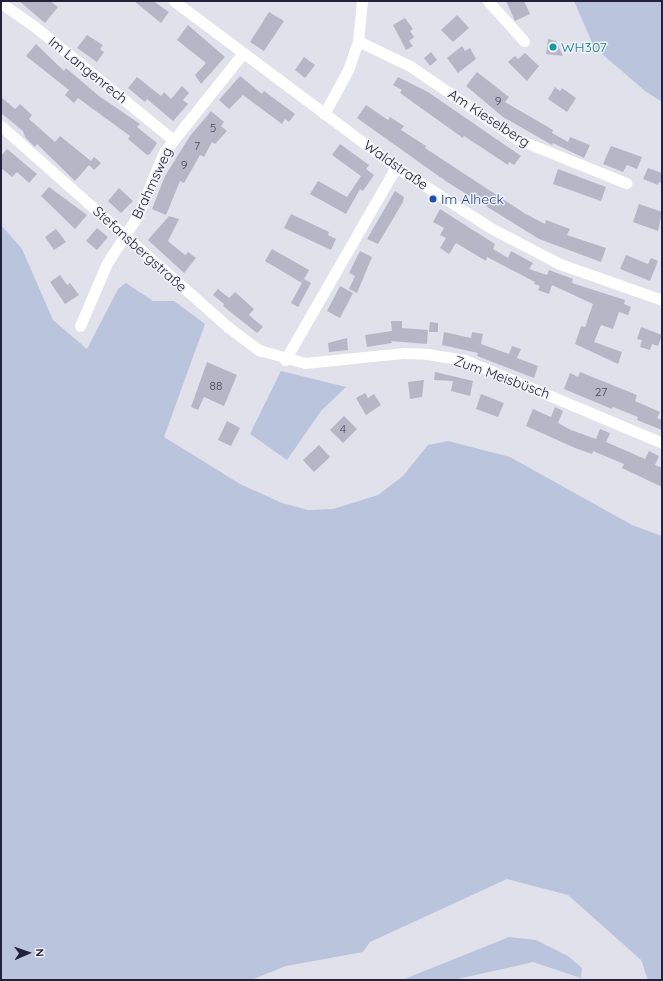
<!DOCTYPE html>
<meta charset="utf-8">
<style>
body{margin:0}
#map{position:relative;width:663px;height:981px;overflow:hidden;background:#e1e1eb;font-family:Quicksand,sans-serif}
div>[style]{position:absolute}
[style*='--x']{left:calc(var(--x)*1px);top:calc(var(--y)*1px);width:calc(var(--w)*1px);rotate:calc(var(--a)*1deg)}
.green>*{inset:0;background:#bac4dc}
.building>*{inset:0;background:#b7b6c6}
.minor>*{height:11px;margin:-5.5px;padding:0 5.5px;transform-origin:5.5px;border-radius:5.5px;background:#fff}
.dots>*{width:11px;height:11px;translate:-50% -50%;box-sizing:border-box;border:2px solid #f1f1f8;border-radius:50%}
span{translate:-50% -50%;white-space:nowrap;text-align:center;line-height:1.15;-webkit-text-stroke:3px #f1f1f8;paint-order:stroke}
.number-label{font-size:12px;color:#4a465e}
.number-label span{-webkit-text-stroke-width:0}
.culture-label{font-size:14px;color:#0d838f}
.left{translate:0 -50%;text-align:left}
.street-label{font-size:14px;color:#25213b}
.transit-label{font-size:14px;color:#164399}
.frame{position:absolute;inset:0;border:2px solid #25213b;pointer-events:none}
.north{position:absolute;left:8px;top:933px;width:40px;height:40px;-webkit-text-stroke:3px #f1f1f8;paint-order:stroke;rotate:88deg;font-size:11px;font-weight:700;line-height:16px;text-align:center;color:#25213b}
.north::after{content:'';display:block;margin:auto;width:14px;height:18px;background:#25213b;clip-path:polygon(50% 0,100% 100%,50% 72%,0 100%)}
</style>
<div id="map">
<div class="green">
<i style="clip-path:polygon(574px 1px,662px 1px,662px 102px,645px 91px,594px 47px)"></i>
<i style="clip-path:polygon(1px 225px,22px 249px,53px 320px,87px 349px,118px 289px,126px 283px,153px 301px,174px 301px,205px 324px,164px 437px,240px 484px,282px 503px,308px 510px,333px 509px,378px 495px,403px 476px,428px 445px,448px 441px,510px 457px,632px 525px,662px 536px,662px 980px,648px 980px,641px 960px,568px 895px,507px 879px,370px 942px,363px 952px,286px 966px,251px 980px,1px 980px)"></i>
<i style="clip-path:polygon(281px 371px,346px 387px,321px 411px,287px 460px,250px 434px)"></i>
<i style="clip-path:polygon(509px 937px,536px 940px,568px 956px,582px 968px,581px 978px,533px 962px,453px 980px,402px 980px)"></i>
</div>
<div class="building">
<i style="clip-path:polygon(19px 1px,50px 1px,58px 7px,45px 23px)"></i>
<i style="clip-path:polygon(134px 1px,153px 1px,169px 12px,161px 23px)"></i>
<i style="clip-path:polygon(506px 1px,524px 1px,530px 14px,515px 21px)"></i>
<i style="clip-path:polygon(269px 12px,284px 21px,264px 51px,250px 42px)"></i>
<i style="clip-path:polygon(457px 15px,469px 28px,453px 42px,441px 30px)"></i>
<i style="clip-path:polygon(405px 18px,413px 29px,410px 31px,414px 37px,409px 41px,413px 46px,406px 50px,393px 25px)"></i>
<i style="clip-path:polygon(188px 25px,225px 57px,201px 84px,195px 75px,206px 63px,177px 40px)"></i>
<i style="clip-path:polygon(87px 35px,103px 45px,100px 49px,104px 52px,97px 62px,77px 48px)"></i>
<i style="clip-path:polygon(548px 39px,556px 41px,563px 56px,546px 54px)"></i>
<i style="clip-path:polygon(36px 44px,64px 71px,66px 68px,99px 96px,140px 124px,137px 127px,157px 143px,150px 154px,147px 155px,128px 139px,130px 136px,78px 98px,74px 103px,65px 95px,69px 90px,26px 56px)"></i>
<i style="clip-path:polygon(462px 46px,465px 51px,470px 48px,476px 59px,458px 73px,447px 58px)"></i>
<i style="clip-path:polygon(431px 52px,437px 60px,430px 66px,424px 58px)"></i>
<i style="clip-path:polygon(525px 53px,539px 66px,527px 81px,508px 62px,515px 56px,518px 59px)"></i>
<i style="clip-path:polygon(304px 57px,315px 65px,305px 78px,295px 70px)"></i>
<i style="clip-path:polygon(477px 72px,509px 97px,505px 102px,553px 130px,552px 133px,568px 142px,570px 137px,590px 145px,584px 158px,553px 143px,552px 145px,503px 117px,466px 86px)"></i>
<i style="clip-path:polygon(240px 76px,262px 94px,264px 91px,295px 114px,289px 122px,285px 119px,282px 124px,243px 95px,229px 109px,219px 100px)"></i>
<i style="clip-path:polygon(137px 77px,161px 96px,164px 92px,171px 99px,182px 86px,189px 93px,183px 100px,188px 104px,173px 121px,147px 99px,145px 102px,128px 88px)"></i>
<i style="clip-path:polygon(398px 77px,428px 92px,521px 156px,514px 165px,509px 162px,508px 165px,464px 136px,463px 138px,400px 93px,402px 90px,393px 85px)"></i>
<i style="clip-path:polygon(555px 87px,560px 91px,562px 88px,576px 98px,567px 112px,548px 99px)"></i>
<i style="clip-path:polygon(1px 97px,15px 109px,20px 104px,32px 115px,29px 119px,55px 142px,60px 136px,91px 161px,94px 157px,101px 163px,94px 170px,89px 165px,75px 181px,37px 144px,35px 147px,25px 137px,23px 131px,1px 113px)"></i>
<i style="clip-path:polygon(366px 105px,388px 120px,390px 117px,404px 126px,401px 130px,426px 146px,425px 148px,524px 213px,545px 224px,546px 220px,570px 229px,567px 235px,606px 248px,601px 262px,539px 239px,447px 182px,357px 118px)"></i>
<i style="clip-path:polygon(211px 111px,224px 122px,221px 126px,227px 131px,215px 144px,212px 142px,204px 157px,200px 155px,184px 183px,180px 181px,166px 215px,152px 209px,165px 176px,190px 136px)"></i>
<i style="clip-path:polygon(340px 144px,369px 165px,366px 169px,374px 175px,363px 191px,360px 189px,346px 214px,310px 194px,318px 181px,347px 197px,361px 176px,332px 155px)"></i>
<i style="clip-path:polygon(611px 146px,642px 157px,637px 169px,627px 165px,623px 172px,603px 164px)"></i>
<i style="clip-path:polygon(7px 149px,37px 174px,29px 183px,17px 172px,12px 177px,1px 168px,1px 156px)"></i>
<i style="clip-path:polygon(648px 168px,662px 173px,662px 184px,659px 182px,658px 185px,643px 179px)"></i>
<i style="clip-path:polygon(558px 169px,606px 187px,601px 201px,553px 184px)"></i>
<i style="clip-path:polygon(49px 187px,87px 215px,75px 229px,41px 196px)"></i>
<i style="clip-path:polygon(119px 188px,133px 201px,121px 213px,108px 201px)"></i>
<i style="clip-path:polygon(395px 191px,404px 197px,403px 202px,378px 244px,367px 239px)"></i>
<i style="clip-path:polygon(639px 204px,662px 212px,658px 231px,633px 222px)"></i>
<i style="clip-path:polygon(440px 209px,495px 244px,493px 249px,508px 258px,511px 251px,533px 263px,529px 269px,547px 275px,549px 270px,573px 279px,572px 283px,625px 300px,624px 304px,631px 307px,628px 315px,619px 312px,613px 329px,601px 325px,594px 342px,622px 352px,618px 364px,575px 344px,581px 326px,585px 327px,593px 304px,552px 285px,549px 294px,538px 290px,540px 286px,534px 284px,535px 282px,487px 257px,486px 261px,456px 243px,449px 254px,440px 248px,446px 238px,440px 235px,444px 228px,433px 222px)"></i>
<i style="clip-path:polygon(291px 214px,329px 232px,328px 235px,336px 239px,331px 250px,284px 228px)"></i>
<i style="clip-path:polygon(169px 216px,179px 219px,168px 241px,185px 255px,188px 252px,196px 258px,184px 273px,148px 240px)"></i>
<i style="clip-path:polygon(97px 228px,108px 237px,97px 250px,86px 241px)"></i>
<i style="clip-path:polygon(56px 229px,66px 242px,54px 250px,45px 237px)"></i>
<i style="clip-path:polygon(272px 249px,309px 270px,302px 283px,265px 261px)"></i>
<i style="clip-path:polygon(360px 251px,372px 257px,357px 293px,349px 289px,355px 276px,349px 273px)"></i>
<i style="clip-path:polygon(626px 255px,648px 264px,651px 258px,658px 261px,650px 281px,620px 269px)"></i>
<i style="clip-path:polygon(60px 275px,67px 285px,70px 283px,79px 295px,65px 304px,50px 282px)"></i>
<i style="clip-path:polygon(304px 279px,311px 283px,298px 307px,291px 303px)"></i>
<i style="clip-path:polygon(340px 286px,353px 293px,340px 318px,327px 311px)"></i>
<i style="clip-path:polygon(218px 289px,229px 298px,235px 292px,254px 309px,249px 315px,263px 327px,257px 333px,223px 306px,224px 304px,213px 295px)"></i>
<i style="clip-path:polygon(391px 321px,402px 321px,402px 328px,428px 330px,427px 344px,391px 341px,392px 343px,367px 347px,365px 335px,392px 331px)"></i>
<i style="clip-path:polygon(430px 322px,438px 323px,438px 332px,429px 332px)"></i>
<i style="clip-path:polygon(641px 327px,662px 335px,658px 346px,652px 344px,650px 350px,640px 347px,642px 340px,637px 339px)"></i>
<i style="clip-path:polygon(444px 332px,471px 338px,472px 332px,483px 334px,481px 344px,509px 354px,512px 346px,521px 349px,517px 358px,538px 366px,534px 378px,477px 356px,478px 353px,442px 345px)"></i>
<i style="clip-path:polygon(347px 338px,348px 350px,329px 352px,328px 343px)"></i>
<i style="clip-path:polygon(207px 362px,237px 375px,224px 406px,204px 397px,198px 410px,191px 407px)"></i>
<i style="clip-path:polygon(435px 372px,473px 381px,470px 396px,451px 391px,453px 381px,434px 380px)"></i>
<i style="clip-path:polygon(580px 372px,637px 395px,635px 401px,660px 412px,657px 418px,662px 420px,662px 430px,637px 420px,638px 417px,613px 407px,612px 409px,564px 389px,570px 373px,578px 377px)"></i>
<i style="clip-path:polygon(424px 380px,422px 397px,410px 399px,408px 382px)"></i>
<i style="clip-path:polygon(365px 393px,368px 398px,374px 394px,381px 405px,366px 415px,356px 398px)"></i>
<i style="clip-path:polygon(481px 394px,504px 403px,498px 417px,476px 409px)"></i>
<i style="clip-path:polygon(555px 407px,563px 411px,558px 423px,571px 430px,596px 439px,600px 429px,610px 433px,606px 442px,645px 459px,649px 451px,659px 456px,655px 465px,662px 468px,662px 487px,622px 468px,624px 464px,593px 451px,592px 454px,575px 448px,526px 426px,533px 409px,551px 417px)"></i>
<i style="clip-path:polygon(344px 416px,357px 429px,343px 443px,330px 430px)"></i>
<i style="clip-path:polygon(227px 421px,240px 428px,231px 446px,218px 440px)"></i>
<i style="clip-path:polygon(319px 445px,330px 457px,314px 472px,303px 460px)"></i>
</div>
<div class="minor">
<i style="--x:174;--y:1;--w:277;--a:36.8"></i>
<i style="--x:396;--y:167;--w:113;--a:32.7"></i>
<i style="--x:491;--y:228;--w:78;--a:27.6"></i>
<i style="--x:560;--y:264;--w:108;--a:19.4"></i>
<i style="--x:488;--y:1;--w:54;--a:48"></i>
<i style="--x:1;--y:3;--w:40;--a:34.9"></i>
<i style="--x:34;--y:26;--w:178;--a:39.3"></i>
<i style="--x:358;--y:41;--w:58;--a:25.7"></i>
<i style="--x:410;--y:66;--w:130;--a:34.3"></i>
<i style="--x:517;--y:139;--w:118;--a:22"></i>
<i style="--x:324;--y:114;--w:50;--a:-61.4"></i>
<i style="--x:348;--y:70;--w:31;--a:-71"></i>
<i style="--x:358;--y:41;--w:40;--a:-84.3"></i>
<i style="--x:1;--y:126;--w:303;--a:41.5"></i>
<i style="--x:228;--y:327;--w:39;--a:37"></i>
<i style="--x:259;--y:350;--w:48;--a:15.8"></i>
<i style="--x:305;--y:363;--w:100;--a:-5.8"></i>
<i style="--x:404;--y:353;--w:23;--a:2"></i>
<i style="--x:427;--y:354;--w:38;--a:9"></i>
<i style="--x:465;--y:360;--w:214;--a:22.8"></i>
<i style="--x:80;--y:326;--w:69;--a:-66.8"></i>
<i style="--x:107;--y:263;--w:57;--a:-57.1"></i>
<i style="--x:138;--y:215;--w:68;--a:-67.6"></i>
<i style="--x:164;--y:152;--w:127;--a:-51.4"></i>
<i style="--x:285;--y:360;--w:223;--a:-60.1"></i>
</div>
<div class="dots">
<i style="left:553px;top:47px;background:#0f9aa8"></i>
<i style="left:433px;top:199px;background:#1a4fb4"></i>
</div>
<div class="number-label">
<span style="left:498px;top:101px">9</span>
<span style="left:213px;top:128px">5</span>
<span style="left:197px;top:146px">7</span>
<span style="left:184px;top:165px">9</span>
<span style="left:216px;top:386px">88</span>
<span style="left:601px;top:392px">27</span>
<span style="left:343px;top:429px">4</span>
</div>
<div class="culture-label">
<span class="left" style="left:561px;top:47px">WH307</span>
</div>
<div class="street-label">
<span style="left:88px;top:70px;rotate:39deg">Im Langenrech</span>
<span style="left:489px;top:118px;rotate:33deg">Am Kieselberg</span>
<span style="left:396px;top:165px;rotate:35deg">Waldstraße</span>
<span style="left:152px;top:183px;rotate:-65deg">Brahmsweg</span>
<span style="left:140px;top:249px;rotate:42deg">Stefansbergstraße</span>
<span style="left:502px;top:377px;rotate:20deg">Zum Meisbüsch</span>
</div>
<div class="transit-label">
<span class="left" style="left:441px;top:199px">Im Alheck</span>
</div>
<div class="frame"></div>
<div class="north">N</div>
</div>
